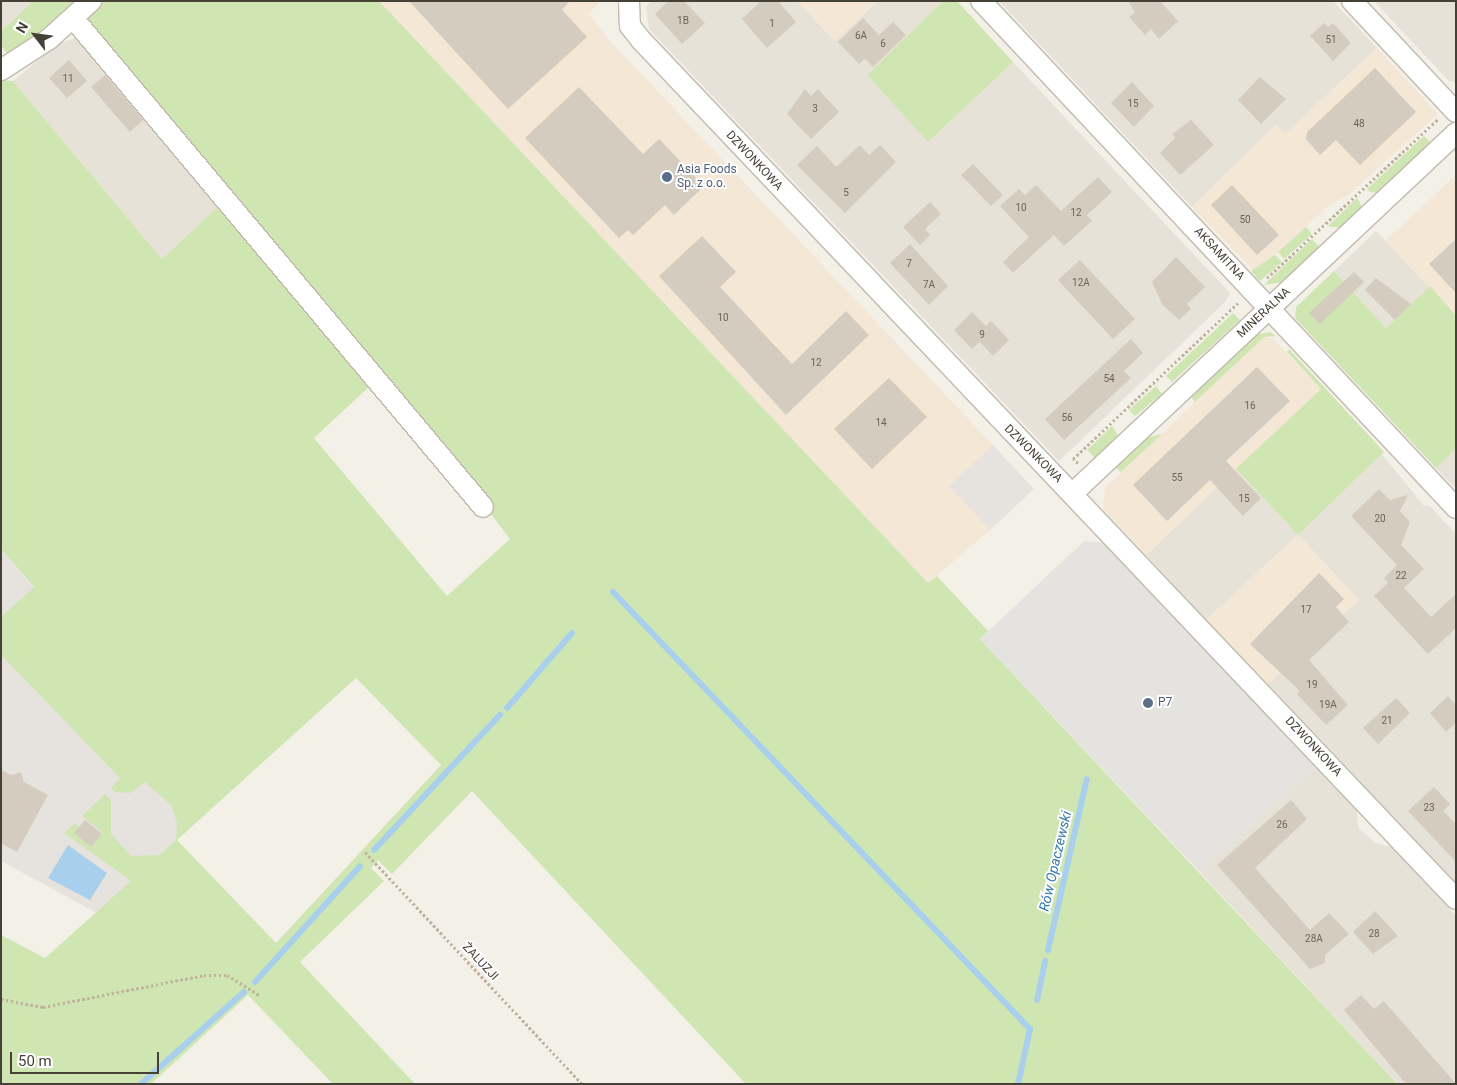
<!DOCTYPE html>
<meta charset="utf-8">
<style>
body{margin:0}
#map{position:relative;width:1457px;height:1085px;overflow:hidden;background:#f3f0e8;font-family:Roboto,sans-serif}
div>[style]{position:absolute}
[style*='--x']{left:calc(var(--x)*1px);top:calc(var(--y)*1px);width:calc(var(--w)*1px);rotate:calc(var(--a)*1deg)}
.residential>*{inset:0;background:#e7e2d7}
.commercial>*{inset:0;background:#f4e7d5}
.industrial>*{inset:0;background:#e6e2dd}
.green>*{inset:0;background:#cfe6b3}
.parking>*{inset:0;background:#e5e3e0}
.water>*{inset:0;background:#a8d0ed}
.stream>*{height:6px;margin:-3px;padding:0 3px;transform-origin:3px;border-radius:3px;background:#a8d0ed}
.building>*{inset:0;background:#d4ccbe}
.path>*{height:3px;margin-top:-1.5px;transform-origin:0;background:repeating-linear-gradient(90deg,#c0b39d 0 2.5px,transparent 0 5px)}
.roads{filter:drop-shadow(1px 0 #c1bbae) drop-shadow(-1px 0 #c1bbae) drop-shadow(0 1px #c1bbae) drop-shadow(0 -1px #c1bbae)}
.minor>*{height:20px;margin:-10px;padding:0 10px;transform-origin:10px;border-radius:10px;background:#fff}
.dots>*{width:14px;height:14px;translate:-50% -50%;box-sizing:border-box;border:2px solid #fff;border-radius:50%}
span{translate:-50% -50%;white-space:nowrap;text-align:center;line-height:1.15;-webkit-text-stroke:4px #fff;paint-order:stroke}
.number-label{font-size:10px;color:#6a6459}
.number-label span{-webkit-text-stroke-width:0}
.street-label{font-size:12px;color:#464137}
.service-label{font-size:12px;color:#4e5e75}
.left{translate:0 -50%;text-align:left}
.water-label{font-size:14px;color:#357aae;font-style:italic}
.frame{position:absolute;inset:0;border:2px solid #464137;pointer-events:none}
.north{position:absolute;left:10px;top:10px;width:50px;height:50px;-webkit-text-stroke:4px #fff;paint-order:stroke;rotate:300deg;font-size:14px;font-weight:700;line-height:20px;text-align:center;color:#464137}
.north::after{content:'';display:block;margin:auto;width:18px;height:22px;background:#464137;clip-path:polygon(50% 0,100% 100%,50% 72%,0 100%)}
.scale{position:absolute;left:10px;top:1052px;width:149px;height:22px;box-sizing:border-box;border:2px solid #464137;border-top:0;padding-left:6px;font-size:15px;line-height:18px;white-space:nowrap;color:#464137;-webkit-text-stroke:4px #fff;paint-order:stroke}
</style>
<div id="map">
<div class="residential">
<i style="clip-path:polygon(1px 1px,33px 1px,1px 31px)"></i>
<i style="clip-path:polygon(651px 1px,797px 1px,835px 41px,878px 1px,943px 1px,867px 75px,928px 141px,1013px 62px,1230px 293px,1226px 301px,1059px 461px,649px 29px,646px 7px)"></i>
<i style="clip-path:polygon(999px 1px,1333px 1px,1377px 48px,1285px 134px,1276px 125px,1192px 207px)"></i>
<i style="clip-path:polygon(1374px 1px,1456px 1px,1456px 82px,1449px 81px)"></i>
<i style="clip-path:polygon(77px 38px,220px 205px,162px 259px,13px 81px,58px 44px)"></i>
<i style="clip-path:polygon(1376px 231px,1430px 286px,1386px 328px,1334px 271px)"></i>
<i style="clip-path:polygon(1456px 449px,1456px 489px,1436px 468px)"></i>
<i style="clip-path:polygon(1382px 454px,1424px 506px,1429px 505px,1456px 534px,1456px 883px,1268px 684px,1359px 600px,1298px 535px,1206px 620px,1146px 555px,1236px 469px,1298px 535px)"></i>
<i style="clip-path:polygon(1315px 767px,1357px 811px,1358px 827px,1375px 843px,1391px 847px,1456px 916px,1456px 1084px,1397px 1084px,1199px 871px)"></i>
</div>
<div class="commercial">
<i style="clip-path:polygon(379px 1px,600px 1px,589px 14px,610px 41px,993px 445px,949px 486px,990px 530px,928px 583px)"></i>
<i style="clip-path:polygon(797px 1px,878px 1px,835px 41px)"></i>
<i style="clip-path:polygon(1377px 48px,1438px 114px,1347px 196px,1328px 206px,1261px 268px,1253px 270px,1192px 207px,1277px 125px,1285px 134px)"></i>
<i style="clip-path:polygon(1456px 175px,1456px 316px,1385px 241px)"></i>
<i style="clip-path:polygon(1264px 336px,1273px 339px,1321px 389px,1146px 555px,1103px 508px,1105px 488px)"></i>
<i style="clip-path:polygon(1298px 535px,1359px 600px,1268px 684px,1206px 620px)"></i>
</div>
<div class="industrial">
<i style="clip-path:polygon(993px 445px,1034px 489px,990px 530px,949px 486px)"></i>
<i style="clip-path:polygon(1px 549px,216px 804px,97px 913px,1px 861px)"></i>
</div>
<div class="green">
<i style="clip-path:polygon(33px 1px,74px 1px,19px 52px,8px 55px,1px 45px,1px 31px)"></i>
<i style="clip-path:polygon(evenodd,103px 1px,379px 1px,928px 583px,937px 576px,988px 631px,980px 639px,1397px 1084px,746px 1084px,472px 791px,392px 874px,378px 860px,371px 868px,384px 881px,300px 962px,415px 1084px,333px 1084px,248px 995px,151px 1084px,1px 1084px,1px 935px,45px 958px,131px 881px,64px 833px,75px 823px,79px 827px,75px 831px,91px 846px,103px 833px,82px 816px,105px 794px,111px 800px,111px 834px,131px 856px,160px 855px,176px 840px,177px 823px,171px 805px,145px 782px,130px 793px,115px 792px,111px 788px,120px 778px,1px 655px,1px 617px,34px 587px,1px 549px,1px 80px,13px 81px,162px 259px,220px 205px,371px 385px,314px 438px,447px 596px,510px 539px,393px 384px,86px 16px,103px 1px,356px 678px,441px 765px,276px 943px,177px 840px,356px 678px)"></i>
<i style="clip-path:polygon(943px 1px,957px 1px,1013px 62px,928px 142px,867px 75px)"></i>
<i style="clip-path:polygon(1424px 136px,1431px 143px,1378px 193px,1370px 192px,1367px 189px)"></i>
<i style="clip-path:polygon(1357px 198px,1362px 207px,1340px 228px,1328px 226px)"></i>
<i style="clip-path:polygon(1306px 227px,1312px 234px,1284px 259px,1278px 252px)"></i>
<i style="clip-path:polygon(1312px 239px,1320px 248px,1283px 282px,1264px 285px)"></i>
<i style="clip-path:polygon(1275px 255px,1282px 262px,1260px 281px,1251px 271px)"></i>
<i style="clip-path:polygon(1334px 271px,1386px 328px,1430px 286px,1456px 316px,1456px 449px,1436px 468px,1295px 318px,1296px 307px)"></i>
<i style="clip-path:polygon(1233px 313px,1240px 320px,1172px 382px,1166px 376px)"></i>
<i style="clip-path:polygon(1270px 332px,1276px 336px,1264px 337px,1195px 402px,1190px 396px,1255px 335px)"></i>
<i style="clip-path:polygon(1289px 349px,1384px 452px,1298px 535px,1236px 469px,1321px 389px,1287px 352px)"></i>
<i style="clip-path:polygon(1156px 386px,1162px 394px,1135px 416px,1129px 410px)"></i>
<i style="clip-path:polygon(1112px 426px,1118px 435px,1095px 458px,1087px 450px)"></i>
<i style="clip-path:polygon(1162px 434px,1121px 472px,1115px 467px,1145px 438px)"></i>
</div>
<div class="parking">
<i style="clip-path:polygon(1084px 541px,1105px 543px,1315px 767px,1199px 871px,980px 639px)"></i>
</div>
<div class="water">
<i style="clip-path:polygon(68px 845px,107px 873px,90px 900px,48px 878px)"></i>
</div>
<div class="stream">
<i style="--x:613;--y:592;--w:604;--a:46.34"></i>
<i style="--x:1030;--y:1029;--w:56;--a:102.3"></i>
<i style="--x:507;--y:708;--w:99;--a:-49.1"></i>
<i style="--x:374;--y:850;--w:185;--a:-47"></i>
<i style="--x:1048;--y:950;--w:175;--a:-77.2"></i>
<i style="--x:255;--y:982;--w:156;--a:-47.8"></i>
<i style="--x:1037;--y:1000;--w:40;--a:-78"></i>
<i style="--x:141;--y:1084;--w:138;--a:-41.8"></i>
</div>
<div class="building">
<i style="clip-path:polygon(409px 1px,570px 1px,562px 10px,587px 37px,508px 109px)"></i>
<i style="clip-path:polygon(668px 1px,684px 1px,705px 23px,682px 44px,655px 14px)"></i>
<i style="clip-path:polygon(761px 1px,778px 1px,796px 22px,767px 48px,742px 19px)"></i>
<i style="clip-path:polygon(1128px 1px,1160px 1px,1178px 21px,1159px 39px,1151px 29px,1145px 35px,1129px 17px,1135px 12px)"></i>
<i style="clip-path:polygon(863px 18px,879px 35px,893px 22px,906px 35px,873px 67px,865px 59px,859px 64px,838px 42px)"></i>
<i style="clip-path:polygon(1324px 23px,1328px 27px,1333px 23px,1351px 43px,1333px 61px,1310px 36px)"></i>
<i style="clip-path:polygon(69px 60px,87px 81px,67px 98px,49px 78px)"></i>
<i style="clip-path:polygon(1375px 68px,1416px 112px,1360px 165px,1336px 140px,1320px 155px,1306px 139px,1307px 132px)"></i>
<i style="clip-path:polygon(105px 75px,143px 120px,130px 132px,91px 87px)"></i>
<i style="clip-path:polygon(1260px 77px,1286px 99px,1261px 124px,1238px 100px)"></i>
<i style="clip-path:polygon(1132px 82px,1154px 106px,1134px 127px,1111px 103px)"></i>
<i style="clip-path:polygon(579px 87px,643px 154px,659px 139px,704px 186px,674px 215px,665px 205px,633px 235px,628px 230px,619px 238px,525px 138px)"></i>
<i style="clip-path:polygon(805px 89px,811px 96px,818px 89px,839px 112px,811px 139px,787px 114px)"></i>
<i style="clip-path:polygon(1191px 120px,1214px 145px,1180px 175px,1160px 153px,1175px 138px,1172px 134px)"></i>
<i style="clip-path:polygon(860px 145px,869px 155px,880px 145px,896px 162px,845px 213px,797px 165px,817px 146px,836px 167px)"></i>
<i style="clip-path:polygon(973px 164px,1003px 195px,991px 206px,961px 175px)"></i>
<i style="clip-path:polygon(1098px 177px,1112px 192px,1087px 215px,1092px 221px,1064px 246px,1054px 235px,1013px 273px,1003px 262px,1029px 237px,1000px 206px,1019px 189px,1025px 195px,1036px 185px,1061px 211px)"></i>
<i style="clip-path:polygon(1232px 185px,1279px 235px,1257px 255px,1211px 205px)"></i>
<i style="clip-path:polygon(930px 202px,941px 214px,925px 229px,930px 235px,920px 245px,903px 227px)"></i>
<i style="clip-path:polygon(702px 236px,736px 272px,720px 287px,792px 364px,846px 311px,869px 335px,786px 415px,659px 276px)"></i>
<i style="clip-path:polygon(1456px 239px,1456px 293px,1429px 264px)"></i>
<i style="clip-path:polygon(910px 244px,948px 286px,929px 305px,890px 263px)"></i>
<i style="clip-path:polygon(1176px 257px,1205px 287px,1187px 304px,1191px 309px,1179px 320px,1162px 304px,1152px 282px)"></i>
<i style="clip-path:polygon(1080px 260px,1135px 319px,1113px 339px,1058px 280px)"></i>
<i style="clip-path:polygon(1354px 272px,1364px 282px,1320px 324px,1309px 313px)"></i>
<i style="clip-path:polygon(1376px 278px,1411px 304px,1395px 320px,1365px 290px)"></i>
<i style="clip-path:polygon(972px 312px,986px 326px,991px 321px,1009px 340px,993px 356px,980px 342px,972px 349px,954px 330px)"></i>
<i style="clip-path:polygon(1131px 339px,1143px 353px,1124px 371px,1131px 378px,1064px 440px,1045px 419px)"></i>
<i style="clip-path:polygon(1257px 367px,1290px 401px,1226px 461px,1261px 498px,1243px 516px,1210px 480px,1167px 521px,1133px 485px)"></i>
<i style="clip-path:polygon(889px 378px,927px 417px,872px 469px,834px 429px)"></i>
<i style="clip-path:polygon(1379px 489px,1390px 500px,1408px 495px,1400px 511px,1410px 522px,1401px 545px,1424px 569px,1404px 588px,1431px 617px,1456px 594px,1456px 628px,1428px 654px,1374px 596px,1388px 583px,1384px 578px,1397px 565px,1351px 516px)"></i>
<i style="clip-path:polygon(1319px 573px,1344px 599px,1336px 607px,1349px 622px,1309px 660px,1348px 705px,1326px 725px,1297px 694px,1300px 691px,1250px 644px)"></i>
<i style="clip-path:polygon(1448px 696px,1456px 705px,1456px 723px,1446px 732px,1430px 713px)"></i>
<i style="clip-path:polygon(1396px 698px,1410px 713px,1378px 744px,1363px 728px)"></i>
<i style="clip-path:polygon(1px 770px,11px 775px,21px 772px,24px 782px,48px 795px,17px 852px,1px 843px)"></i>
<i style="clip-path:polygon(1434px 787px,1450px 804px,1443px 811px,1456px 824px,1456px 862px,1408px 811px)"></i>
<i style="clip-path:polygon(1291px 800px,1307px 819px,1255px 868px,1310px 930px,1329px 913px,1349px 934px,1325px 955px,1325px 963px,1310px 969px,1217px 865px)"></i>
<i style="clip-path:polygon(85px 820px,102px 834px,91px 847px,74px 833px)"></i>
<i style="clip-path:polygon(1375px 911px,1398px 936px,1373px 954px,1353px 932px)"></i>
<i style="clip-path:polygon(1361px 995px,1374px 1009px,1384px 1001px,1456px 1084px,1406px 1084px,1344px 1010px)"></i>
</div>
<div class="path">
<i style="--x:1267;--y:278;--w:233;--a:-42.9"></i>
<i style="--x:1078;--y:463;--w:6;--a:-141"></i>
<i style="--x:1073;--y:459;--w:227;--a:-43.4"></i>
<i style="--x:365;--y:852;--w:318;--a:46.9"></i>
<i style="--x:1;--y:999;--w:43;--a:10.8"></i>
<i style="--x:43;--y:1007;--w:164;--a:-11.2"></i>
<i style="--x:204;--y:975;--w:23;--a:0"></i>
<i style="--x:227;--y:975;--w:38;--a:32"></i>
</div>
<div class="roads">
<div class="minor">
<i style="--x:629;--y:1;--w:25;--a:88"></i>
<i style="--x:630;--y:26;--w:18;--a:52"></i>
<i style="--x:641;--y:40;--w:1184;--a:46.51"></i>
<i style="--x:981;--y:1;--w:695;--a:46.87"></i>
<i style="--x:1352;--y:1;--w:152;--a:46.9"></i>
<i style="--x:73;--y:18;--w:638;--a:50.02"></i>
<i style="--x:1;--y:70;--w:57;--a:-32.9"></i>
<i style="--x:49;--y:39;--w:57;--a:-42.1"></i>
<i style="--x:1073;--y:493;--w:526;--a:-43.23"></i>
</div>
</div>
<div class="dots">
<i style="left:667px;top:177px;background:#5c6f8a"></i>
<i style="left:1148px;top:703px;background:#5c6f8a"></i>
</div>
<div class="number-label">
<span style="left:683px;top:21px">1B</span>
<span style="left:772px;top:24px">1</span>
<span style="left:861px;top:36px">6A</span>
<span style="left:1331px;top:40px">51</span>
<span style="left:883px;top:44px">6</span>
<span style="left:68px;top:79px">11</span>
<span style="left:1133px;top:104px">15</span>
<span style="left:815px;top:109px">3</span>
<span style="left:1359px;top:124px">48</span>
<span style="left:846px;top:193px">5</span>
<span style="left:1021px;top:208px">10</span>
<span style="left:1076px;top:213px">12</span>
<span style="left:1245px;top:220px">50</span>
<span style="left:909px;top:264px">7</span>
<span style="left:1081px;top:283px">12A</span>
<span style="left:929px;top:285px">7A</span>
<span style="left:723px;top:318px">10</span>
<span style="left:982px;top:335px">9</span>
<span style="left:816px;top:363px">12</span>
<span style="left:1109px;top:379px">54</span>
<span style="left:1250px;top:406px">16</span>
<span style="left:1067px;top:418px">56</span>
<span style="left:881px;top:423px">14</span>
<span style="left:1177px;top:478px">55</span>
<span style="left:1244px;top:499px">15</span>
<span style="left:1380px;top:519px">20</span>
<span style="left:1401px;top:576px">22</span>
<span style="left:1306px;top:610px">17</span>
<span style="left:1312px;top:685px">19</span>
<span style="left:1328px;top:705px">19A</span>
<span style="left:1387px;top:721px">21</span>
<span style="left:1429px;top:808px">23</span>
<span style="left:1282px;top:825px">26</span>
<span style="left:1374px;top:934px">28</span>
<span style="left:1314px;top:939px">28A</span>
</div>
<div class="street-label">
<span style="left:754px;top:161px;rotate:47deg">DZWONKOWA</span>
<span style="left:1219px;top:254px;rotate:47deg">AKSAMITNA</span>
<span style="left:1264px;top:313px;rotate:-43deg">MINERALNA</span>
<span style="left:1033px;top:454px;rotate:45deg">DZWONKOWA</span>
<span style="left:1313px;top:747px;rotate:47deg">DZWONKOWA</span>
<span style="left:480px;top:962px;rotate:47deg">ŻALUZJI</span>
</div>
<div class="service-label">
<span class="left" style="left:677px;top:177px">Asia Foods<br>Sp. z o.o.</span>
<span class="left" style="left:1158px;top:703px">P7</span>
</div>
<div class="water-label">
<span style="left:1055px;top:861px;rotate:-77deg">Rów Opaczewski</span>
</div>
<div class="frame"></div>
<div class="north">N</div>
<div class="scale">50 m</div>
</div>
